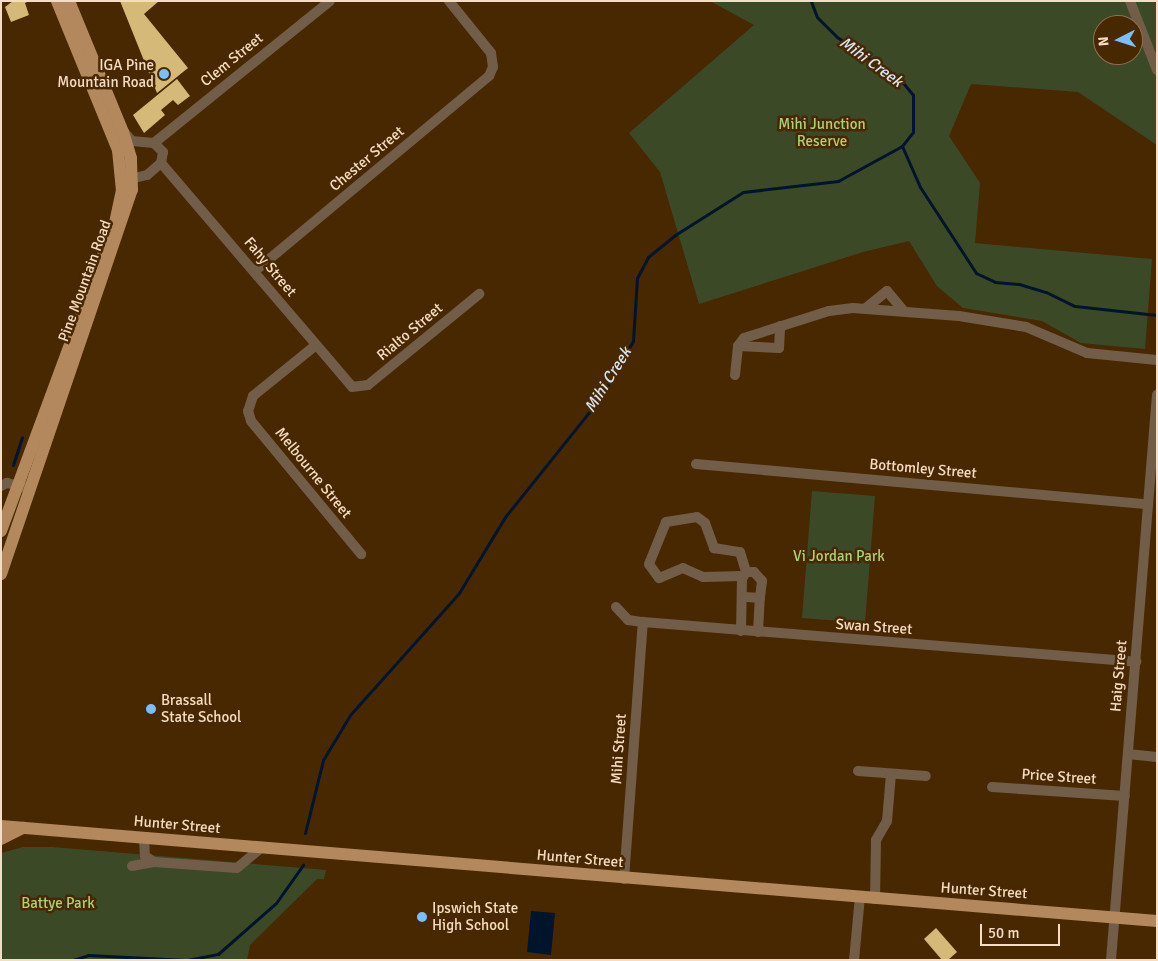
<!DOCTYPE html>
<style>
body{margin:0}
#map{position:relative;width:1158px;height:961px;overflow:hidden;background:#482800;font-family:Signika,sans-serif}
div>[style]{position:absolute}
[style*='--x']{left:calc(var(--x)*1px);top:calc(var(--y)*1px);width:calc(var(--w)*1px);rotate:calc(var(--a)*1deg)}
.green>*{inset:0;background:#3c4927}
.water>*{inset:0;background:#00152c}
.stream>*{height:3px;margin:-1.5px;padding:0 1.5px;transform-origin:1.5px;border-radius:1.5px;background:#00152c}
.building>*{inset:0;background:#d5b978}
.minor>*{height:10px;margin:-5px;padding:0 5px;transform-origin:5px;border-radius:5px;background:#725d48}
.major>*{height:12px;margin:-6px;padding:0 6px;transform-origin:6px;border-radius:6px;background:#b3885c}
.dots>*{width:14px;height:14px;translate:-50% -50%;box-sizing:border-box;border:2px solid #482800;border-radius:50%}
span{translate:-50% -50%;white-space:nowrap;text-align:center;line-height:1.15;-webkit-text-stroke:5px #482800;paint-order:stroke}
.street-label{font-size:15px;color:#f6dcc2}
.poi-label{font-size:15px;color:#f6dcc2}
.right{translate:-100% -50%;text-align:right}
.left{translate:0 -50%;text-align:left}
.park-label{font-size:15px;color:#add177}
.water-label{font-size:16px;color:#d8e6f4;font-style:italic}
.frame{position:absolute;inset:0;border:2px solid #f6dcc2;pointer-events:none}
.north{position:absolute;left:1093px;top:15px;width:50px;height:50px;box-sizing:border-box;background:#482800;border:1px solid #8e704e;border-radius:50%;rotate:265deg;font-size:14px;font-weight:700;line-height:20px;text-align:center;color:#f6dcc2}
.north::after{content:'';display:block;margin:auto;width:18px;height:22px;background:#7cbef9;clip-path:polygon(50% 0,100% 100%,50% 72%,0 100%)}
.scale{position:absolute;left:980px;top:924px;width:80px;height:22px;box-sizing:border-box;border:2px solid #f6dcc2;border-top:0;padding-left:6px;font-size:15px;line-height:18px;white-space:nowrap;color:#f6dcc2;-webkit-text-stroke:4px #482800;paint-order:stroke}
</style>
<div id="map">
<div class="green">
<i style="clip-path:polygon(evenodd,710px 1px,1157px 1px,1157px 145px,1078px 92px,971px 84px,949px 136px,980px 183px,975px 243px,1152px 259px,1145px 349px,1081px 343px,1042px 321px,963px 308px,937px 286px,909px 241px,863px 252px,699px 304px,660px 172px,629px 133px,754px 25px,710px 1px,1103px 25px,1133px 25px,1133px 55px,1103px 55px,1103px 25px)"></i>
<i style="clip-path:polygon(812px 491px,875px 496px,865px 623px,802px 618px)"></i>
<i style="clip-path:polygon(23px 847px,52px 847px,326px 870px,324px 879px,317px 879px,250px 945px,247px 960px,1px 960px,1px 853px)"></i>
</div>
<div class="water">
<i style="clip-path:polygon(531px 911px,555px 913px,551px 955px,527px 952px)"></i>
</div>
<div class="stream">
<i style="--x:902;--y:146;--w:45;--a:66.3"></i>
<i style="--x:920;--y:187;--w:103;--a:56.9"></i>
<i style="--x:976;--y:273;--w:21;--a:25"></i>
<i style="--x:995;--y:282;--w:24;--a:5"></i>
<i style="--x:1019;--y:284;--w:28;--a:17"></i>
<i style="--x:1046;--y:292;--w:32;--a:26"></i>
<i style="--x:1075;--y:306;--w:82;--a:6.3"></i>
<i style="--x:13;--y:465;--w:29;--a:-72"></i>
<i style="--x:305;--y:833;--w:75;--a:-76.1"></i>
<i style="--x:323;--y:760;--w:52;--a:-59"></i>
<i style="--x:350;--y:715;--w:164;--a:-48.2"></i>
<i style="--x:459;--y:593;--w:89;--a:-58.8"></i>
<i style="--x:505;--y:517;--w:154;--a:-51.3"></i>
<i style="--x:601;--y:397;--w:64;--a:-60.3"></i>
<i style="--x:633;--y:341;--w:63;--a:-86.4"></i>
<i style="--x:637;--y:278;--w:24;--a:-62"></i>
<i style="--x:648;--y:257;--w:35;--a:-39"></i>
<i style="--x:675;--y:235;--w:80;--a:-32.3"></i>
<i style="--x:743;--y:192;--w:96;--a:-6.6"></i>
<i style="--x:838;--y:181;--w:73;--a:-28.7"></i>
<i style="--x:902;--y:146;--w:18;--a:-52"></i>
<i style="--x:913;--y:132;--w:37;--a:-90"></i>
<i style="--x:913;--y:95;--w:22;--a:-129"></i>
<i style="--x:899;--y:78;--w:74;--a:-146.5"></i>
<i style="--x:837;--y:37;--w:28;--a:-135"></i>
<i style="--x:817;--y:17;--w:17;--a:-111"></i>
<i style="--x:73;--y:960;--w:16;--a:-18"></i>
<i style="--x:88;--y:955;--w:98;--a:2.9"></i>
<i style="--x:187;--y:960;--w:32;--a:-11"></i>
<i style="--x:218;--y:954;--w:77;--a:-41.3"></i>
<i style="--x:276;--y:903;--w:47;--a:-54.6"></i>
</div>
<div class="building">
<i style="clip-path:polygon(13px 1px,29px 1px,25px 3px,29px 15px,11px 22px,5px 7px)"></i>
<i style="clip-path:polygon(120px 1px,159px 1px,144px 14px,188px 68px,157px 93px)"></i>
<i style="clip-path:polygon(177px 79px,190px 96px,178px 105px,173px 100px,161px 110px,165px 115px,144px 133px,133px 115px)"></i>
<i style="clip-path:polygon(936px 928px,957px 952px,948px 960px,942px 960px,924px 939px)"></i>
</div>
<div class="minor">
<i style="--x:1130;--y:1;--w:74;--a:68.6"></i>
<i style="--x:124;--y:132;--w:12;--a:48"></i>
<i style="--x:132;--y:141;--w:22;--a:5"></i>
<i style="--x:154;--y:143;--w:13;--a:45"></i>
<i style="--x:163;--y:152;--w:11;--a:100"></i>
<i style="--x:161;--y:163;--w:18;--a:139"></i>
<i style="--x:147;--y:175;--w:23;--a:167"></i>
<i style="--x:154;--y:143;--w:226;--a:-38.9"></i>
<i style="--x:161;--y:163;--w:294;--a:49.5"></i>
<i style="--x:352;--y:387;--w:16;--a:-7"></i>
<i style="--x:368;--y:385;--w:144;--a:-39.3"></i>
<i style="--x:255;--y:271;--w:305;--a:-39.8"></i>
<i style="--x:489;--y:76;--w:10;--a:-66"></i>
<i style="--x:493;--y:67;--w:14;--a:-98"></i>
<i style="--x:491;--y:53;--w:67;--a:-128.9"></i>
<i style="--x:866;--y:308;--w:27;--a:-39"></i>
<i style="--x:887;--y:291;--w:26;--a:50"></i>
<i style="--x:316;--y:345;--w:81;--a:141"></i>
<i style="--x:253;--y:396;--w:16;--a:108"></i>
<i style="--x:248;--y:411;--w:10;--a:73"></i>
<i style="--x:251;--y:421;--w:173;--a:50.4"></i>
<i style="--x:738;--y:346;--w:41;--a:2.8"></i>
<i style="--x:779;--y:348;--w:22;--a:-87"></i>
<i style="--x:735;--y:375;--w:29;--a:-84"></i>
<i style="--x:738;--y:346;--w:10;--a:-53"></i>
<i style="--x:744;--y:338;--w:89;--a:-17.6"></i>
<i style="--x:829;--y:311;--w:24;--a:-7"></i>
<i style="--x:853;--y:308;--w:106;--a:4.3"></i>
<i style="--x:959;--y:316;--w:68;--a:9.3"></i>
<i style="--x:1026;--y:327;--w:66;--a:23.1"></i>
<i style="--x:1087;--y:353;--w:70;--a:5.7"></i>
<i style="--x:696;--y:464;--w:454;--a:5.1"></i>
<i style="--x:1;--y:486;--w:7;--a:-27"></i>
<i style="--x:7;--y:483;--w:17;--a:13"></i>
<i style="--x:743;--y:576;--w:40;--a:178.6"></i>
<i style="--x:703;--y:577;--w:22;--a:-156"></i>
<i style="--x:683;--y:568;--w:26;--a:157"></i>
<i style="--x:659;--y:578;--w:17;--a:-126"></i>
<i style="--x:649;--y:564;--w:45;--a:-68"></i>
<i style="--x:666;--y:522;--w:31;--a:-9"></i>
<i style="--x:697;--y:517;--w:10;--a:37"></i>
<i style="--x:705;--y:523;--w:27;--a:70"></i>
<i style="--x:714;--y:548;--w:26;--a:9"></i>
<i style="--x:740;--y:552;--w:21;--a:73"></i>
<i style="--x:616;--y:607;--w:18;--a:47"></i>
<i style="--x:628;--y:620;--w:15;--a:8"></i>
<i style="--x:643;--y:622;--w:495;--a:4.6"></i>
<i style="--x:741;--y:631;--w:52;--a:-88.9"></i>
<i style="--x:742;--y:579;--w:8;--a:-60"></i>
<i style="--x:746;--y:572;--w:8;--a:0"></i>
<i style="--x:754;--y:572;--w:12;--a:48"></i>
<i style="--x:762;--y:581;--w:17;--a:97"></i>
<i style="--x:760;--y:598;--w:16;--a:-176"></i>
<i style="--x:758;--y:632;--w:34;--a:-87"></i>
<i style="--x:1128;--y:754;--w:29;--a:6"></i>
<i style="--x:858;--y:771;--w:68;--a:4.2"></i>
<i style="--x:992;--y:787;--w:133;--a:3.9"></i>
<i style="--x:144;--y:838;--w:18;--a:87"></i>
<i style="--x:145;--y:856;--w:11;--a:34"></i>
<i style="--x:154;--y:862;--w:83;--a:4.1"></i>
<i style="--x:237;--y:868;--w:31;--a:-40"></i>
<i style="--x:132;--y:866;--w:22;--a:-10"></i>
<i style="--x:624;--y:879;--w:258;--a:-85.8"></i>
<i style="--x:875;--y:899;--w:59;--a:-89"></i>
<i style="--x:876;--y:840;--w:22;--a:-60"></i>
<i style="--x:887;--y:821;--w:47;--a:-85.1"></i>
<i style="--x:854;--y:960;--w:63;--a:-84.6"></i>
<i style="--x:1111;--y:960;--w:567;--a:-85.35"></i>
</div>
<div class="major">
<i style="--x:1;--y:531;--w:328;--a:-69.7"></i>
<i style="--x:115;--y:223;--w:33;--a:-78"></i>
<i style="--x:122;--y:191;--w:41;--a:-95.6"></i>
<i style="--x:118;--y:150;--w:161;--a:-112.3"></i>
<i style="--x:1;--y:574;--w:406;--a:-71.2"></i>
<i style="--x:132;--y:190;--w:32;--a:-92"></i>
<i style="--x:131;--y:158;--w:27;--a:-107"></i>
<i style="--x:123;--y:132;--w:142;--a:-112.4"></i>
<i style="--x:1;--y:826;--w:1160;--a:4.7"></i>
<i style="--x:1;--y:839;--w:25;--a:-27"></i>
</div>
<div class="dots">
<i style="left:164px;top:74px;background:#7cbef9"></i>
<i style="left:151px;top:709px;background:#7cbef9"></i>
<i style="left:422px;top:917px;background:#7cbef9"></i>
</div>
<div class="street-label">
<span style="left:232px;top:60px;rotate:-39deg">Clem Street</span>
<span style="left:367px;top:159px;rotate:-40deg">Chester Street</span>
<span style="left:270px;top:267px;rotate:50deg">Fahy Street</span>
<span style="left:85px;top:281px;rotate:-70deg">Pine Mountain Road</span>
<span style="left:410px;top:332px;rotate:-40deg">Rialto Street</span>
<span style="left:923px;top:469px;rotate:5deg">Bottomley Street</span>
<span style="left:313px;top:473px;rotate:51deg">Melbourne Street</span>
<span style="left:874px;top:627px;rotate:4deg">Swan Street</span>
<span style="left:1119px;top:676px;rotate:-85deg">Haig Street</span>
<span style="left:619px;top:749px;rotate:-86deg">Mihi Street</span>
<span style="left:1059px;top:777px;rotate:4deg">Price Street</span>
<span style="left:177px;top:825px;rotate:5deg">Hunter Street</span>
<span style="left:580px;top:859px;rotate:5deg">Hunter Street</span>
<span style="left:984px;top:891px;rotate:4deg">Hunter Street</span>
</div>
<div class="poi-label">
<span class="right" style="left:154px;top:74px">IGA Pine<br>Mountain Road</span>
<span class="left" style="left:161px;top:709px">Brassall<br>State School</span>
<span class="left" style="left:432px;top:917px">Ipswich State<br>High School</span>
</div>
<div class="park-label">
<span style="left:822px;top:133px">Mihi Junction<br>Reserve</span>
<span style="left:839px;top:557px">Vi Jordan Park</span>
<span style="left:58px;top:904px">Battye Park</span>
</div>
<div class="water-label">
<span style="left:871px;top:62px;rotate:36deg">Mihi Creek</span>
<span style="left:608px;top:380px;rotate:-58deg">Mihi Creek</span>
</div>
<div class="frame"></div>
<div class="north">N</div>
<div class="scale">50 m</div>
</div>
